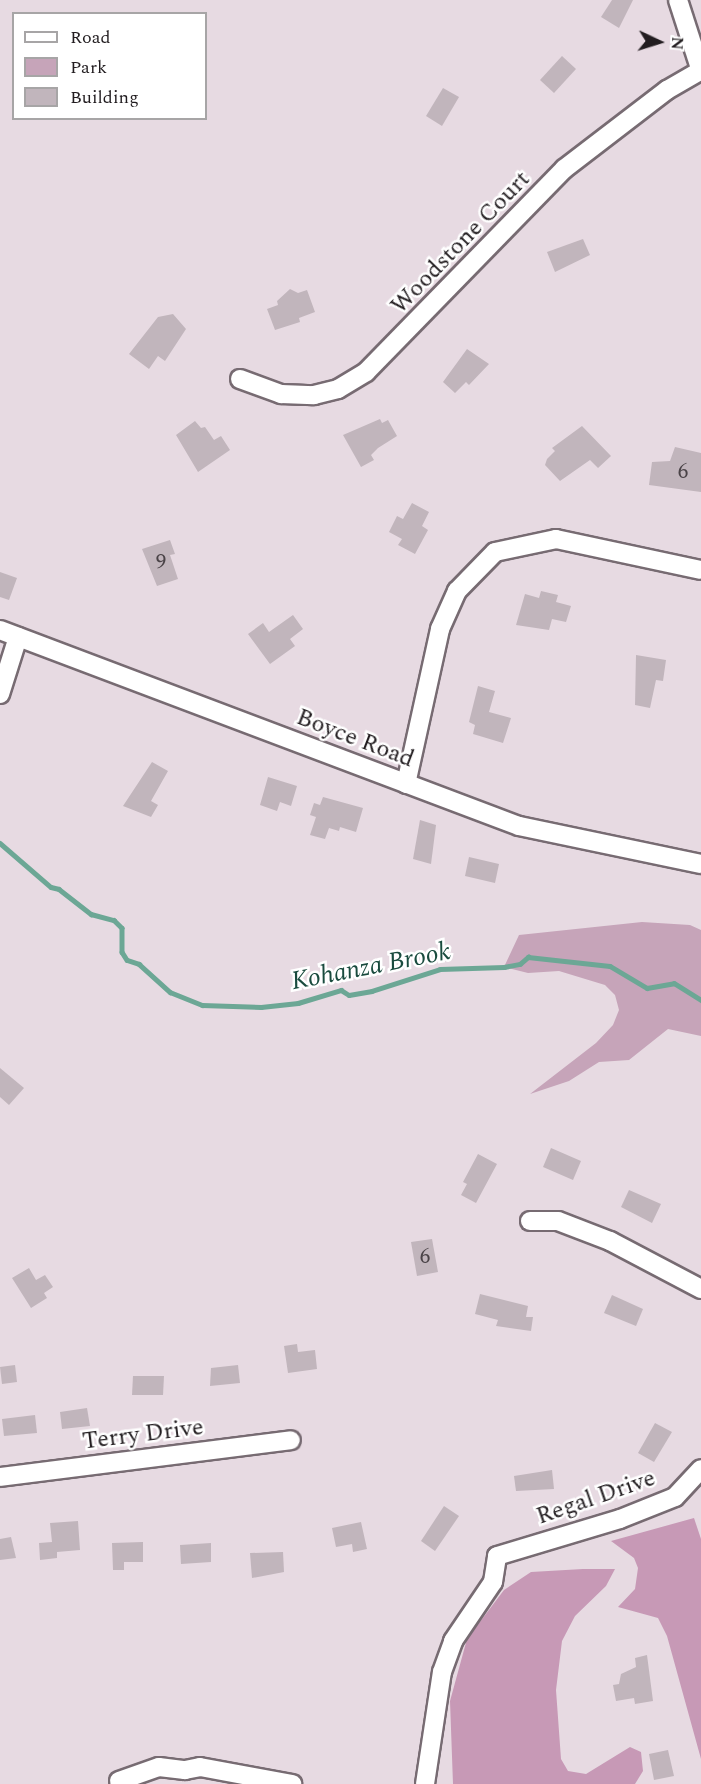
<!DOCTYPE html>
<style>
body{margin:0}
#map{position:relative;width:701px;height:1784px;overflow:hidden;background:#e7dae2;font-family:Spectral,serif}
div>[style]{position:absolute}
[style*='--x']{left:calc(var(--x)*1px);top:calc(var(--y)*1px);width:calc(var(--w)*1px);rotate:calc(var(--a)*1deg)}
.green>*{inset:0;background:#c6a4b9}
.forest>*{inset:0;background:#c799b6}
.stream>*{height:4.5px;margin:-2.25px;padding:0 2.25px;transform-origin:2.25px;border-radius:2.25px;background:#6ca795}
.building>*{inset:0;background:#c1b5bc}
.roads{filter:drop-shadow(2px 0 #776b72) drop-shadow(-2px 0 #776b72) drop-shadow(0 2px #776b72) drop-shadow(0 -2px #776b72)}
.minor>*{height:18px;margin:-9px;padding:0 9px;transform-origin:9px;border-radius:9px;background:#fff}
span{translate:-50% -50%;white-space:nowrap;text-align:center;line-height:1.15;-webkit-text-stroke:5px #fff;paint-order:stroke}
.number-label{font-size:21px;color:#4a4347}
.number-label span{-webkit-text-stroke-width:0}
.street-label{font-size:24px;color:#221d20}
.water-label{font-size:26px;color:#194b3e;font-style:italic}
.legend{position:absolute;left:12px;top:12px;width:195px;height:108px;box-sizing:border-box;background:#fff;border:2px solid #a7a5a6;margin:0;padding:8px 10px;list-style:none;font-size:18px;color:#221d20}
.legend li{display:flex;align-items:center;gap:12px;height:30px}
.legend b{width:30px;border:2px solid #a7a5a6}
.north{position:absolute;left:629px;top:12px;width:60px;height:60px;-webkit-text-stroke:4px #fff;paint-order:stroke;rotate:94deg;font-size:16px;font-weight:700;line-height:24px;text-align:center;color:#221d20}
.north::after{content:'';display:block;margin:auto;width:21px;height:27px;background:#221d20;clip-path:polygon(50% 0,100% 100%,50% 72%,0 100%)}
</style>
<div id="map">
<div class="green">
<i style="clip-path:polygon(642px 922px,690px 925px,701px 930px,701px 1036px,668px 1029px,629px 1060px,599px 1062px,569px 1081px,530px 1094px,596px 1043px,613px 1025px,619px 1010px,615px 995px,605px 985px,559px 971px,528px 973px,504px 967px,519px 935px)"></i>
</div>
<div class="forest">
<i style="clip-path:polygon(694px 1518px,701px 1539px,701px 1759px,667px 1636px,658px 1618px,618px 1607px,635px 1589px,638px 1568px,634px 1558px,611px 1541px)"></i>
<i style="clip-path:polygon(583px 1569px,615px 1569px,606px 1586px,575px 1616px,562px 1641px,556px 1690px,561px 1759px,568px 1771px,586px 1774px,630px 1747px,641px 1752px,643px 1771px,635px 1784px,453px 1784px,450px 1701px,467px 1639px,504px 1590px,531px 1572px)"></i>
</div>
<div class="stream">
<i style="--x:0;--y:843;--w:67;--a:40.8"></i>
<i style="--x:51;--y:887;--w:8;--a:14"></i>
<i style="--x:59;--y:889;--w:41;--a:38"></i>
<i style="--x:91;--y:914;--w:24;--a:15"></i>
<i style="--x:114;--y:920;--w:11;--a:45"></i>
<i style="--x:122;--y:928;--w:24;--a:90"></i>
<i style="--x:122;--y:952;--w:9;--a:58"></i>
<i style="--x:127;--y:960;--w:13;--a:18"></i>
<i style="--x:139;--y:964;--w:42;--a:42.1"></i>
<i style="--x:170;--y:992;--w:35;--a:22"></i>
<i style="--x:202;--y:1005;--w:59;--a:1.9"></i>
<i style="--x:261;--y:1007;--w:37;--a:-6"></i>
<i style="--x:298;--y:1003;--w:45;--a:-16.8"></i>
<i style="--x:341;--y:990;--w:9;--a:32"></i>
<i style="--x:349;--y:995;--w:23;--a:-10"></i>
<i style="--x:372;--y:991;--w:71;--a:-17.9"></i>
<i style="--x:440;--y:969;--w:64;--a:-1.8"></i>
<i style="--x:504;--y:967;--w:16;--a:-11"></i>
<i style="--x:520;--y:964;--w:11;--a:-41"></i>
<i style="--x:528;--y:957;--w:82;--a:6.3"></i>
<i style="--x:610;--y:966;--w:43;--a:30.7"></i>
<i style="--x:647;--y:988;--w:27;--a:-10"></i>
<i style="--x:674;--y:983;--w:32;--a:32"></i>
</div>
<div class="building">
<i style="clip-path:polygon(612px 0,633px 0,619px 28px,601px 17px)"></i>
<i style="clip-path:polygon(562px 56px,576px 69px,554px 93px,540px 80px)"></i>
<i style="clip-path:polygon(443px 88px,459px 97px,442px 126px,426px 116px)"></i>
<i style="clip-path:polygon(583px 239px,590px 255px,555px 272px,547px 252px)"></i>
<i style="clip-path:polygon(290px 289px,298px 293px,307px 290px,315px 312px,299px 318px,300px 322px,275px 330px,267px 309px,278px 305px,277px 301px)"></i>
<i style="clip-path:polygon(173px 314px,186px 329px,165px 361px,158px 356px,149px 369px,129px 354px,158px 317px)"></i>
<i style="clip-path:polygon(467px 349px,489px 364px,469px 385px,466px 382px,455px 393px,443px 382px)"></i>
<i style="clip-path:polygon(380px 419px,382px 423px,388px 420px,397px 436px,378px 448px,371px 455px,374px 460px,361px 467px,343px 435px)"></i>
<i style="clip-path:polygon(195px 421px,201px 428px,205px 427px,214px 440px,221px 436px,230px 450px,198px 472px,176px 435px)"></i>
<i style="clip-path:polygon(582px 426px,611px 456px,598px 468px,590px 460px,560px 481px,545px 465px,547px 459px,555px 451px,552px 448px)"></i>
<i style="clip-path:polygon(675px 447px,701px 453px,701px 492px,649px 485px,652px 462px,670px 461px)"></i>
<i style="clip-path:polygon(412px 503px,429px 512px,422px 526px,428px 530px,415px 554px,398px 545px,402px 539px,389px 532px,397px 516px,403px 519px)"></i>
<i style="clip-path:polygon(170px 540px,175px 554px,170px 555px,178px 579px,157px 586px,142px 549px)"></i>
<i style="clip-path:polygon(0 572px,17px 578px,9px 600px,0 597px)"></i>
<i style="clip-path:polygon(541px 591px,558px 595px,556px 602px,571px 606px,566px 622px,552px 619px,549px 630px,516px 625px,525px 594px,539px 598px)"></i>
<i style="clip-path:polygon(293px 615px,303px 629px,290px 639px,295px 646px,270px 664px,248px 634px,263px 623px,269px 632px)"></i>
<i style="clip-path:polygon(636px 655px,666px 660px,663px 681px,656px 680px,650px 708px,635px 705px)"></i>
<i style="clip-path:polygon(478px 686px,495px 691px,489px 712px,511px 718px,503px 743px,473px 734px,475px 725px,469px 722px)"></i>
<i style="clip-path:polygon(152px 762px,168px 771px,151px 801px,158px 805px,151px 817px,123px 806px)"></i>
<i style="clip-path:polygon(268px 777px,297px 786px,291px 806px,280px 802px,277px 811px,260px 805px)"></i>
<i style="clip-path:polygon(323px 797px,363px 808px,356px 832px,340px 827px,339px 831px,329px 828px,325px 839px,310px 835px,316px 817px,310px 815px,314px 803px,320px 805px)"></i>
<i style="clip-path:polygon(420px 820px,436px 825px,431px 864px,413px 859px)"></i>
<i style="clip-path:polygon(469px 857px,499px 864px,495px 883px,465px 876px)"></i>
<i style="clip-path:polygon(0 1068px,24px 1088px,9px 1105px,0 1097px)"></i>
<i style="clip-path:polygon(551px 1148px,581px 1161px,573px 1180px,543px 1167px)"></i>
<i style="clip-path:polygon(478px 1154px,497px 1164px,476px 1203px,461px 1195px,467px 1184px,463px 1182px)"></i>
<i style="clip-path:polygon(629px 1190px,661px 1204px,652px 1223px,621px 1207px)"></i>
<i style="clip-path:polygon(432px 1239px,438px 1272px,417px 1276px,411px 1242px)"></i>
<i style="clip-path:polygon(29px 1268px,36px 1280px,45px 1275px,53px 1287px,44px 1293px,47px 1298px,31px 1308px,12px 1278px)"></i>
<i style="clip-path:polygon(480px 1294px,528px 1306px,526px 1317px,533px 1317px,531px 1331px,496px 1326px,498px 1320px,475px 1314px)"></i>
<i style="clip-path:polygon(612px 1295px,643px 1309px,636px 1326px,604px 1313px)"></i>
<i style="clip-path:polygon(297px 1344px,298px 1352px,315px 1350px,317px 1369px,288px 1373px,284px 1346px)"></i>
<i style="clip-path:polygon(15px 1365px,17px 1382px,2px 1384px,0 1367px)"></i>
<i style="clip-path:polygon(238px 1365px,240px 1383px,210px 1386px,211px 1368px)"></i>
<i style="clip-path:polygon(133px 1376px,164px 1376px,163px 1395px,132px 1395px)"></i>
<i style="clip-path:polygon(87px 1408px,90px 1426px,62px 1429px,60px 1412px)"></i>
<i style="clip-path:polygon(35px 1415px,37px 1433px,4px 1436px,2px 1419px)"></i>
<i style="clip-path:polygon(655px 1423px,672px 1432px,654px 1462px,638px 1453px)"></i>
<i style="clip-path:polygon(552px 1470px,554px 1489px,516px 1491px,514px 1476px)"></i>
<i style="clip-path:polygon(444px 1506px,459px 1516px,435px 1551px,421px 1541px)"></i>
<i style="clip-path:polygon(78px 1521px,80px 1550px,57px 1552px,57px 1558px,40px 1560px,39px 1543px,52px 1542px,50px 1523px)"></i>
<i style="clip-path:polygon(361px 1522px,367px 1549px,353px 1552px,352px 1544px,336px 1547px,332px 1528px)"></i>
<i style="clip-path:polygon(11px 1537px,16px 1558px,0 1560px,0 1539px)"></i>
<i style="clip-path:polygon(143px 1542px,143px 1562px,124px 1562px,124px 1570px,113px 1570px,112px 1543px)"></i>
<i style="clip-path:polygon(211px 1543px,211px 1562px,181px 1564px,180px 1545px)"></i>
<i style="clip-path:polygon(283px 1552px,284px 1572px,252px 1578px,250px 1553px)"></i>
<i style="clip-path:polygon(647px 1655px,653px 1701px,635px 1704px,634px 1698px,616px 1701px,613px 1685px,619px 1684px,621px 1674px,636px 1667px,635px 1658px)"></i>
<i style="clip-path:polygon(668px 1750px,674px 1776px,654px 1780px,649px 1754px)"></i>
</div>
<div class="roads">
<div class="minor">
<i style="--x:678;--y:0;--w:75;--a:72.1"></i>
<i style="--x:240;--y:379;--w:44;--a:20.1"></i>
<i style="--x:281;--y:394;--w:33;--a:2"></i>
<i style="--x:314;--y:395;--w:25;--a:-14"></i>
<i style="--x:338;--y:389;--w:33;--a:-31"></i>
<i style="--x:366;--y:372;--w:284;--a:-45.7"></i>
<i style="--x:564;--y:169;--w:130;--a:-37.5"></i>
<i style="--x:667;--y:90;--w:39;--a:-30"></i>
<i style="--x:0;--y:630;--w:555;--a:20.69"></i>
<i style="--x:519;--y:826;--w:186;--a:11.8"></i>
<i style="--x:0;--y:694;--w:60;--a:-72.5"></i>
<i style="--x:406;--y:784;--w:159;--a:-77.6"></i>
<i style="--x:440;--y:629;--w:42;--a:-65.9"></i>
<i style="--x:457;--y:591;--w:54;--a:-45.7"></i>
<i style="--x:495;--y:552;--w:62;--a:-12"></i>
<i style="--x:556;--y:539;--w:147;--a:12.1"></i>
<i style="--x:530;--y:1221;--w:28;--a:0"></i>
<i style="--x:558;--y:1221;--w:56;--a:21"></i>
<i style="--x:610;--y:1241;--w:103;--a:27.8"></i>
<i style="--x:0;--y:1477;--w:293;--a:-7.2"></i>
<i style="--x:119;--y:1781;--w:42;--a:-19.3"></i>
<i style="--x:159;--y:1767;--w:26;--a:7"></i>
<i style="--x:185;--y:1770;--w:15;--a:-11"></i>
<i style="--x:200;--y:1767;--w:94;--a:10.5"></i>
<i style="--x:425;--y:1784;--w:113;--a:-81.4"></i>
<i style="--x:442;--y:1672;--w:33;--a:-70"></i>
<i style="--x:453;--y:1641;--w:71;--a:-55.9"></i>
<i style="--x:493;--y:1582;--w:26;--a:-81"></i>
<i style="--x:497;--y:1556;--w:128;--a:-16.7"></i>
<i style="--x:620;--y:1519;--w:59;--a:-21.8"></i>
<i style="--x:675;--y:1497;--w:38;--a:-47"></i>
</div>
</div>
<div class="number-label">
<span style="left:683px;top:472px">6</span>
<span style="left:161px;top:562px">9</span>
<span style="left:425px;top:1257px">6</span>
</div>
<div class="street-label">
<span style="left:461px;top:243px;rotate:-46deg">Woodstone Court</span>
<span style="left:355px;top:739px;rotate:21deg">Boyce Road</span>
<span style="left:143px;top:1435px;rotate:-7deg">Terry Drive</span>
<span style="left:596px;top:1498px;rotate:-19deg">Regal Drive</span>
</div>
<div class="water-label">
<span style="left:371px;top:967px;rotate:-11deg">Kohanza Brook</span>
</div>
<ul class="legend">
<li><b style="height:8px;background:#fff"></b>Road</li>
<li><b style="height:16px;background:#c6a4b9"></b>Park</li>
<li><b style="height:16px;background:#c1b5bc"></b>Building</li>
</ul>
<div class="north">N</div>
</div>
